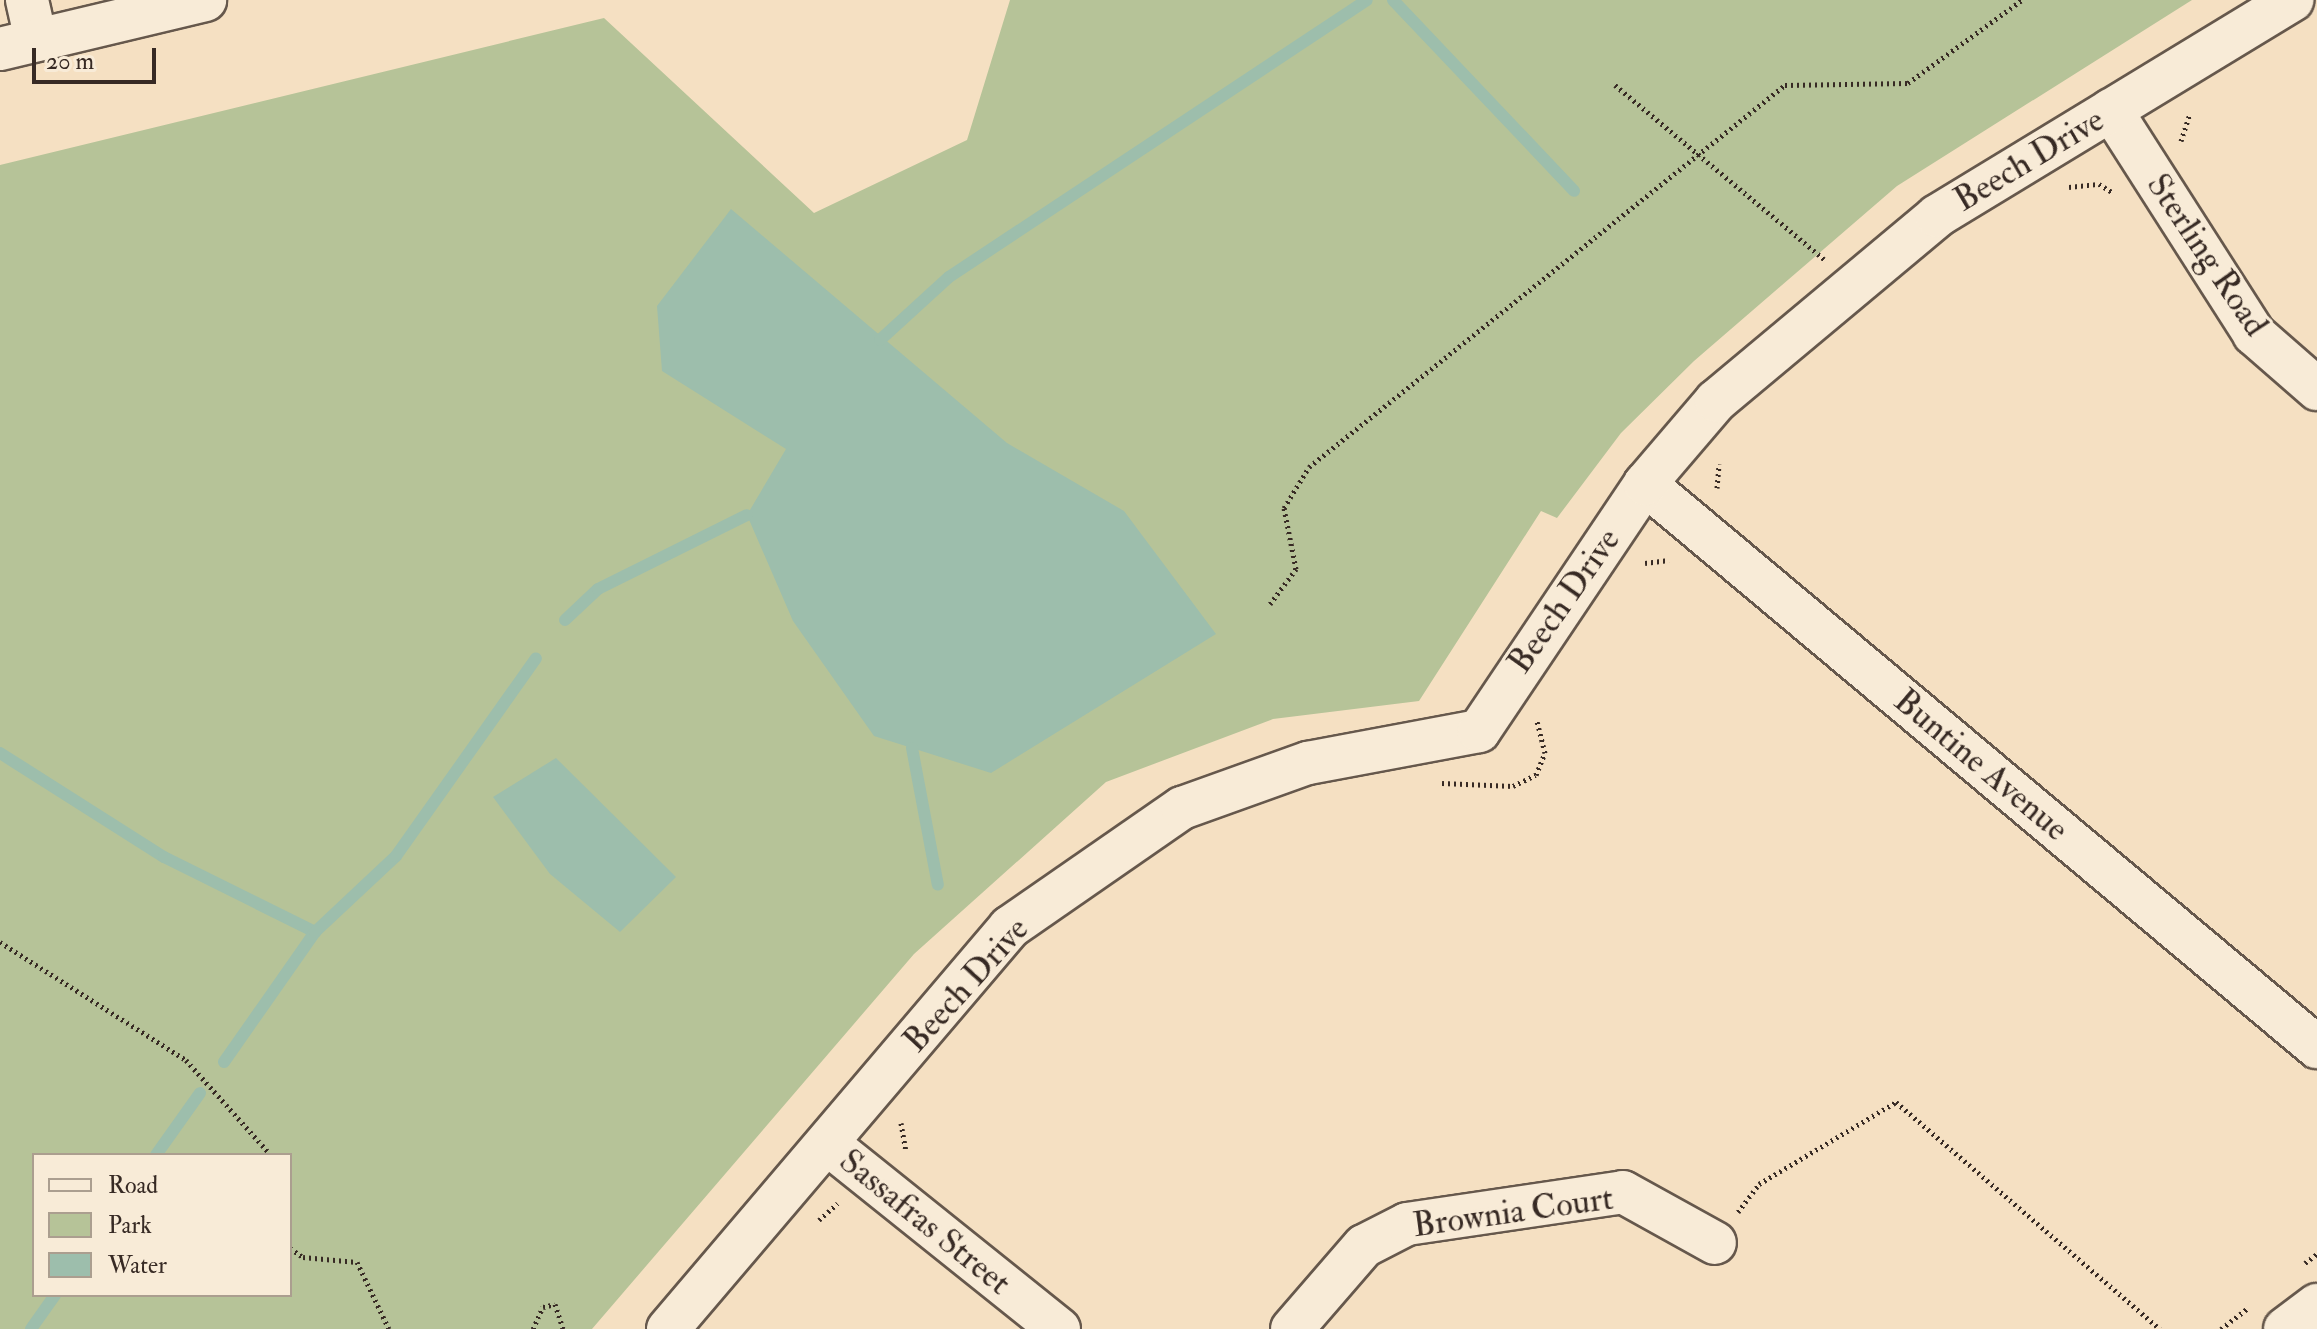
<!DOCTYPE html>
<style>
body{margin:0}
#map{position:relative;width:2317px;height:1329px;overflow:hidden;background:#f5e0c2;font-family:"IM FELL Double Pica",serif}
div>[style]{position:absolute}
[style*='--x']{left:calc(var(--x)*1px);top:calc(var(--y)*1px);width:calc(var(--w)*1px);rotate:calc(var(--a)*1deg)}
.green>*{inset:0;background:#b6c398}
.water>*{inset:0;background:#9dbeac}
.stream>*{height:12px;margin:-6px;padding:0 6px;transform-origin:6px;border-radius:6px;background:#9dbeac}
.path>*{height:5px;margin-top:-2.5px;transform-origin:0;background:repeating-linear-gradient(90deg,#372a24 0 2px,transparent 0 6px)}
.roads{filter:drop-shadow(2px 0 #66584c) drop-shadow(-2px 0 #66584c) drop-shadow(0 2px #66584c) drop-shadow(0 -2px #66584c)}
.minor>*{height:42px;margin:-21px;padding:0 21px;transform-origin:21px;border-radius:21px;background:#f8ebd7}
span{translate:-50% -50%;white-space:nowrap;text-align:center;line-height:1.15;-webkit-text-stroke:6px #f8ebd7;paint-order:stroke}
.street-label{font-size:34px;color:#372a24}
.legend{position:absolute;left:32px;top:1153px;width:260px;height:144px;box-sizing:border-box;background:#f8ebd7;border:2px solid #ab9e8f;margin:0;padding:10px 14px;list-style:none;font-size:24px;color:#372a24}
.legend li{display:flex;align-items:center;gap:16px;height:40px}
.legend b{width:40px;border:2px solid #ab9e8f}
.scale{position:absolute;left:32px;top:48px;width:124px;height:36px;box-sizing:border-box;border:4px solid #372a24;border-top:0;padding-left:10px;font-size:24px;line-height:28px;white-space:nowrap;color:#372a24;-webkit-text-stroke:6px #f8ebd7;paint-order:stroke}
</style>
<div id="map">
<div class="green">
<i style="clip-path:polygon(evenodd,1010px 0,2192px 0,1897px 186px,1694px 361px,1621px 433px,1557px 518px,1541px 511px,1419px 701px,1273px 719px,1106px 782px,914px 954px,592px 1329px,0 1329px,0 165px,604px 18px,814px 213px,967px 140px,1010px 0,34px 1155px,290px 1155px,290px 1295px,34px 1295px,34px 1155px)"></i>
</div>
<div class="water">
<i style="clip-path:polygon(731px 209px,1007px 443px,1124px 511px,1216px 634px,991px 773px,874px 736px,793px 621px,747px 515px,786px 449px,662px 371px,657px 306px)"></i>
<i style="clip-path:polygon(556px 758px,676px 877px,620px 932px,550px 874px,493px 797px)"></i>
</div>
<div class="stream">
<i style="--x:1393;--y:0;--w:263;--a:46.5"></i>
<i style="--x:880;--y:340;--w:93;--a:-42.4"></i>
<i style="--x:949;--y:277;--w:501;--a:-33.53"></i>
<i style="--x:565;--y:620;--w:45;--a:-43.2"></i>
<i style="--x:598;--y:589;--w:166;--a:-26.4"></i>
<i style="--x:912;--y:748;--w:139;--a:79.3"></i>
<i style="--x:0;--y:753;--w:194;--a:32.4"></i>
<i style="--x:164;--y:857;--w:169;--a:26.4"></i>
<i style="--x:224;--y:1062;--w:159;--a:-55"></i>
<i style="--x:315;--y:932;--w:111;--a:-43.2"></i>
<i style="--x:396;--y:856;--w:242;--a:-54.7"></i>
<i style="--x:156;--y:1155;--w:76;--a:-54.6"></i>
<i style="--x:31;--y:1329;--w:42;--a:-54.8"></i>
</div>
<div class="path">
<i style="--x:1615;--y:85;--w:272;--a:39.8"></i>
<i style="--x:2181;--y:141;--w:29;--a:-72"></i>
<i style="--x:2069;--y:187;--w:30;--a:-6"></i>
<i style="--x:2099;--y:184;--w:15;--a:32"></i>
<i style="--x:1717;--y:488;--w:24;--a:-85"></i>
<i style="--x:1645;--y:563;--w:24;--a:-7"></i>
<i style="--x:1270;--y:604;--w:44;--a:-53.4"></i>
<i style="--x:1296;--y:569;--w:62;--a:-101.1"></i>
<i style="--x:1284;--y:508;--w:48;--a:-58.6"></i>
<i style="--x:1309;--y:467;--w:610;--a:-38.75"></i>
<i style="--x:1785;--y:85;--w:123;--a:-0.9"></i>
<i style="--x:1908;--y:83;--w:141;--a:-36.1"></i>
<i style="--x:1442;--y:783;--w:71;--a:2.4"></i>
<i style="--x:1513;--y:786;--w:25;--a:-26"></i>
<i style="--x:1536;--y:775;--w:24;--a:-68"></i>
<i style="--x:1545;--y:753;--w:33;--a:-104"></i>
<i style="--x:0;--y:942;--w:220;--a:32.4"></i>
<i style="--x:186;--y:1060;--w:127;--a:48.2"></i>
<i style="--x:901;--y:1123;--w:27;--a:80"></i>
<i style="--x:1738;--y:1212;--w:35;--a:-53"></i>
<i style="--x:1759;--y:1184;--w:160;--a:-30.9"></i>
<i style="--x:1896;--y:1102;--w:348;--a:40.7"></i>
<i style="--x:819;--y:1220;--w:25;--a:-42"></i>
<i style="--x:290;--y:1248;--w:16;--a:35"></i>
<i style="--x:303;--y:1257;--w:54;--a:5.3"></i>
<i style="--x:357;--y:1262;--w:74;--a:64.5"></i>
<i style="--x:2305;--y:1263;--w:15;--a:-37"></i>
<i style="--x:533;--y:1329;--w:24;--a:-66"></i>
<i style="--x:543;--y:1307;--w:12;--a:-14"></i>
<i style="--x:555;--y:1304;--w:26;--a:72"></i>
<i style="--x:2221;--y:1329;--w:33;--a:-38"></i>
</div>
<div class="roads">
<div class="minor">
<i style="--x:27;--y:0;--w:41;--a:77.3"></i>
<i style="--x:0;--y:49;--w:211;--a:-13.4"></i>
<i style="--x:2111;--y:110;--w:266;--a:57.4"></i>
<i style="--x:2254;--y:334;--w:84;--a:41.1"></i>
<i style="--x:1645;--y:484;--w:877;--a:39.96"></i>
<i style="--x:828;--y:1144;--w:296;--a:38.7"></i>
<i style="--x:668;--y:1329;--w:528;--a:-49.61"></i>
<i style="--x:1010;--y:927;--w:209;--a:-34.7"></i>
<i style="--x:1182;--y:808;--w:134;--a:-19.7"></i>
<i style="--x:1308;--y:763;--w:174;--a:-10.6"></i>
<i style="--x:1479;--y:731;--w:298;--a:-56.1"></i>
<i style="--x:1645;--y:484;--w:109;--a:-49.5"></i>
<i style="--x:1716;--y:401;--w:288;--a:-39.9"></i>
<i style="--x:1937;--y:216;--w:416;--a:-31.3"></i>
<i style="--x:1292;--y:1329;--w:110;--a:-49.1"></i>
<i style="--x:1364;--y:1246;--w:48;--a:-27.1"></i>
<i style="--x:1407;--y:1224;--w:218;--a:-8.4"></i>
<i style="--x:1623;--y:1192;--w:105;--a:29"></i>
<i style="--x:2285;--y:1329;--w:40;--a:-37"></i>
</div>
</div>
<div class="street-label">
<span style="left:2029px;top:160px;rotate:-31deg">Beech Drive</span>
<span style="left:2207px;top:255px;rotate:56deg">Sterling Road</span>
<span style="left:1564px;top:601px;rotate:-55deg">Beech Drive</span>
<span style="left:1981px;top:765px;rotate:40deg">Buntine Avenue</span>
<span style="left:966px;top:985px;rotate:-48deg">Beech Drive</span>
<span style="left:1513px;top:1212px;rotate:-8deg">Brownia Court</span>
<span style="left:925px;top:1222px;rotate:39deg">Sassafras Street</span>
</div>
<ul class="legend">
<li><b style="height:10px;background:#f8ebd7"></b>Road</li>
<li><b style="height:22px;background:#b6c398"></b>Park</li>
<li><b style="height:22px;background:#9dbeac"></b>Water</li>
</ul>
<div class="scale">20 m</div>
</div>
